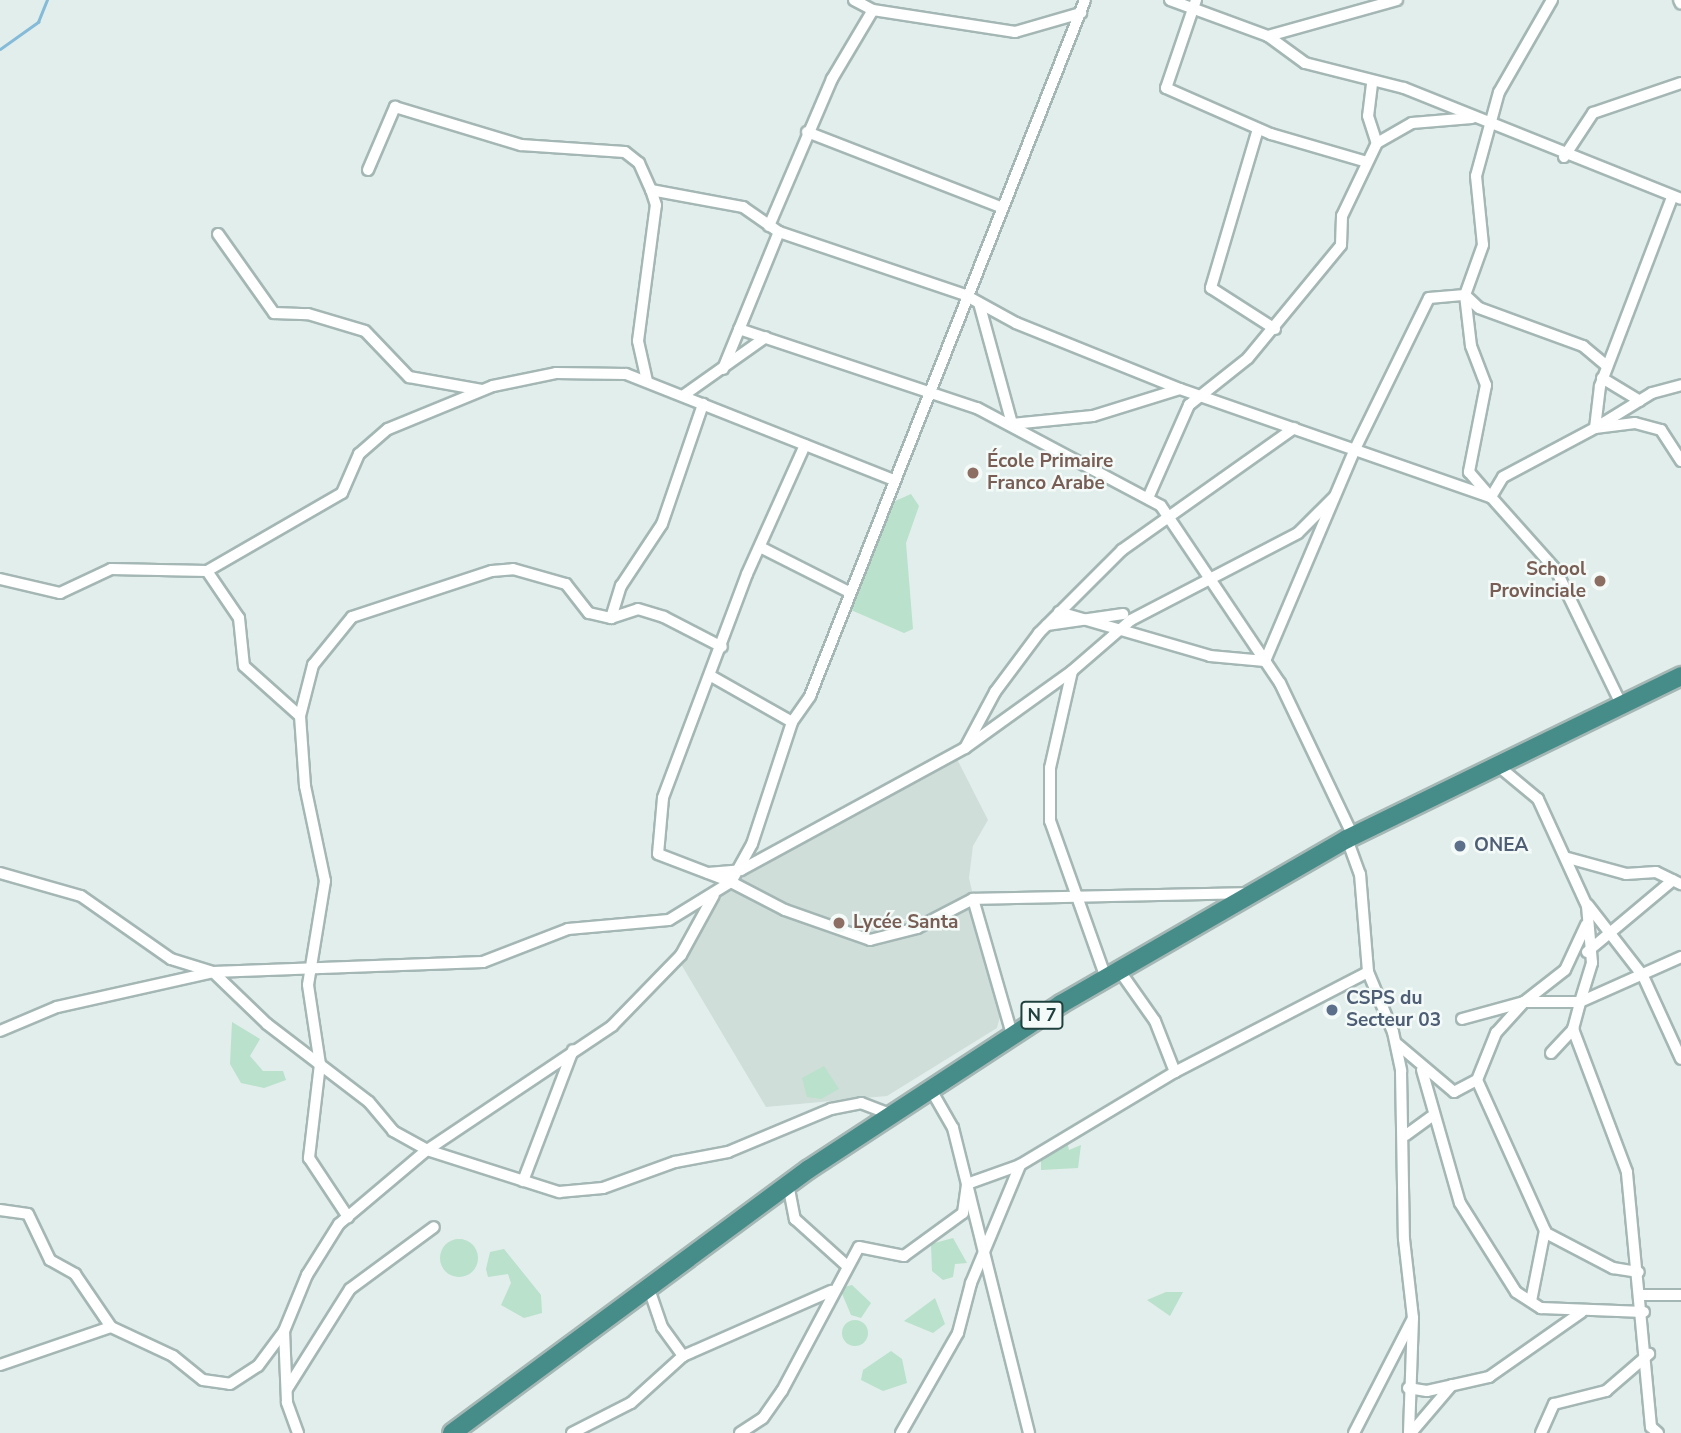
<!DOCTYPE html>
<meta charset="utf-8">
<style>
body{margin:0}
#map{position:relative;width:1681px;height:1433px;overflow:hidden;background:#e2eeeb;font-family:"Nunito Sans",sans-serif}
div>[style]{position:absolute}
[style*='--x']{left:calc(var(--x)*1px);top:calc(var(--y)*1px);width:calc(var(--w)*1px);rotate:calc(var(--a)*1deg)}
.built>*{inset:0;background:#d0deda}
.green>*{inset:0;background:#b9e1cb}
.round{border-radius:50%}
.stream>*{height:2.5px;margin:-1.25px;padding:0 1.25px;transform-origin:1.25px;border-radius:1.25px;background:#85bbd8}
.roads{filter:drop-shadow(2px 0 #a4b7b4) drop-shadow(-2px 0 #a4b7b4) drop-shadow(0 2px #a4b7b4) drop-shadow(0 -2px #a4b7b4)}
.minor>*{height:10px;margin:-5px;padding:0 5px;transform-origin:5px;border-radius:5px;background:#fff}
.trunk>*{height:18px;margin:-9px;padding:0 9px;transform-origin:9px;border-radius:9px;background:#468c89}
.dots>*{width:19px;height:19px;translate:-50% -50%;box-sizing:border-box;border:4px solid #f3faf8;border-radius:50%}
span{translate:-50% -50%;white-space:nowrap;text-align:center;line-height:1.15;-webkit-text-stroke:5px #f3faf8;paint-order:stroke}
.shield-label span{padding:2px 5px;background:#f3faf8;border:2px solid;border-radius:5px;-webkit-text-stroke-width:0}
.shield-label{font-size:18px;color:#20413e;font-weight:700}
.education-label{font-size:19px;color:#785e54;font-weight:700}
.left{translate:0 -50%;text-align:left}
.right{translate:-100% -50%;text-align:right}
.service-label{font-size:19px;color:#4e5e75;font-weight:700}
</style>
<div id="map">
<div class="built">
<i style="clip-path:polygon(956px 757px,988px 820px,973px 846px,969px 878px,1001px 1013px,997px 1028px,887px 1096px,766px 1107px,675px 954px,740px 873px)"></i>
</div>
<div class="green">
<i style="clip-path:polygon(911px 494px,919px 506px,906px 543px,913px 629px,904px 633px,851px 610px,851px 598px,881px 522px,893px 502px)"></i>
<i style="clip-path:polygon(232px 1022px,260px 1039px,250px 1056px,263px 1071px,283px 1071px,286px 1080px,264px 1088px,241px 1083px,230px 1064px)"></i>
<i style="clip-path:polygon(824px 1066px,839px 1089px,821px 1099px,807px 1097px,802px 1078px)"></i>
<i style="clip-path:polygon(1066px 1138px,1069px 1150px,1081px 1145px,1078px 1168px,1041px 1170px,1041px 1151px,1055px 1152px,1053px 1144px)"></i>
<i style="clip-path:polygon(953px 1238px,967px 1263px,955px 1264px,953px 1277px,943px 1280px,932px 1271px,931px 1244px)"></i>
<i class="round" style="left:440px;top:1239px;width:38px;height:38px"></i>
<i style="clip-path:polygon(504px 1249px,541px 1295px,542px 1313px,524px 1318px,501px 1305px,511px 1283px,508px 1274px,488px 1277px,486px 1269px,490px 1252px)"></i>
<i style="clip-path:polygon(852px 1285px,871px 1303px,861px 1318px,851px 1315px,843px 1296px,840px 1288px)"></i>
<i style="clip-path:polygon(1166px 1292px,1183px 1292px,1170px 1316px,1147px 1300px)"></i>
<i style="clip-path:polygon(935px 1298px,945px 1324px,933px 1333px,904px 1321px)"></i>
<i class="round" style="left:842px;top:1320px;width:26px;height:26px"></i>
<i style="clip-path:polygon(891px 1351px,902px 1359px,907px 1383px,883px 1391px,861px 1380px,863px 1370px)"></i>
</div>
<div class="stream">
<i style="--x:0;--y:49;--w:47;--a:-35.4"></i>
<i style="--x:38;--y:22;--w:24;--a:-68"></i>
</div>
<div class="roads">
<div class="minor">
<i style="--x:854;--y:0;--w:21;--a:28"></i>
<i style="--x:873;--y:10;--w:144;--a:8.8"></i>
<i style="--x:1015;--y:32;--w:69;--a:-16.1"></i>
<i style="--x:1170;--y:0;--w:104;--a:20.2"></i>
<i style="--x:1268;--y:36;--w:46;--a:36.1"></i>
<i style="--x:1305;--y:63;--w:102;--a:14.2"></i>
<i style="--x:1404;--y:88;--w:298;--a:21.8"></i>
<i style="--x:1196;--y:0;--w:93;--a:108.8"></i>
<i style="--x:1166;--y:88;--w:115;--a:23.7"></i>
<i style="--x:1271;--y:134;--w:100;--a:16.3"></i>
<i style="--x:1552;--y:0;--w:106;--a:119.9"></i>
<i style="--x:1499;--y:92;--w:87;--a:105.3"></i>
<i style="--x:1476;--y:176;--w:69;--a:84.2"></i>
<i style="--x:1483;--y:245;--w:53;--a:109.8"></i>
<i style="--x:1465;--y:295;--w:51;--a:83.3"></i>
<i style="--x:1471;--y:346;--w:42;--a:69"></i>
<i style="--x:1486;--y:385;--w:89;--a:101.1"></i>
<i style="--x:1469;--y:472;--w:33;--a:49"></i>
<i style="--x:1491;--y:497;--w:23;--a:-59"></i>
<i style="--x:1503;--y:477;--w:104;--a:-28"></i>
<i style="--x:1595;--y:428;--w:40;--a:-7.1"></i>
<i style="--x:1635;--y:423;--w:27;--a:15"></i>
<i style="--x:1661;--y:430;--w:37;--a:57"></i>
<i style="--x:1679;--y:0;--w:4;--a:63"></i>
<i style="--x:1268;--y:36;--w:134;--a:-15.6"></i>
<i style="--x:1372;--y:84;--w:32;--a:97"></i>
<i style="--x:1368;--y:116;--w:28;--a:72"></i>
<i style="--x:1258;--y:129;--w:166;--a:106.5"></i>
<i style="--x:1211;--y:288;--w:76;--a:32.6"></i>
<i style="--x:807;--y:132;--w:207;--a:21.2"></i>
<i style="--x:1564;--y:157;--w:53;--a:-56.6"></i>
<i style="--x:1593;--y:113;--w:93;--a:-18.8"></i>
<i style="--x:368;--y:170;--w:69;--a:-66.8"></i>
<i style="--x:395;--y:107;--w:132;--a:16.8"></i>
<i style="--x:521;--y:145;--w:104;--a:3.9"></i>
<i style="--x:625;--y:152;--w:18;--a:38"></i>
<i style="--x:639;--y:163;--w:30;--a:66"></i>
<i style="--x:651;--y:190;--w:94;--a:10.5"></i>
<i style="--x:743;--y:207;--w:44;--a:34.8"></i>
<i style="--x:779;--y:232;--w:196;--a:18.7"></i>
<i style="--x:965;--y:295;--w:58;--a:28.8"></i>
<i style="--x:1016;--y:323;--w:177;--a:21.9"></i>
<i style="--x:1180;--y:389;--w:329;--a:19.2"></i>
<i style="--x:1491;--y:497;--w:98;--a:48.3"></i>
<i style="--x:1556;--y:570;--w:149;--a:64.1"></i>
<i style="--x:769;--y:226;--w:160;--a:-66.8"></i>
<i style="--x:832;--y:79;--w:80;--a:-59.3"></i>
<i style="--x:218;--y:234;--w:97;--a:54.7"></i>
<i style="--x:274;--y:313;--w:34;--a:2"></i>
<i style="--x:308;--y:314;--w:59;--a:16.6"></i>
<i style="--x:365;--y:331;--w:64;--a:46.3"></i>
<i style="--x:409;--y:377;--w:74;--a:10.1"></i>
<i style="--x:979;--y:303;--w:125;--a:74.7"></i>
<i style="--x:1012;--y:424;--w:81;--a:-5.6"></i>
<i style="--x:1093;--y:416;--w:91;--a:-17.2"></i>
<i style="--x:739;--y:329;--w:251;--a:18.4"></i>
<i style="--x:977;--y:408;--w:208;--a:28"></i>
<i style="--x:1161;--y:506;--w:213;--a:56.1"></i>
<i style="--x:1280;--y:683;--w:170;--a:64.5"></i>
<i style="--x:723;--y:369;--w:148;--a:-67.8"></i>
<i style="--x:1602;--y:378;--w:44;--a:31.2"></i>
<i style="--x:647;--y:381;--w:41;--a:-102.7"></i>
<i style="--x:638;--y:341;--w:137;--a:-82.5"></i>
<i style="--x:656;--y:205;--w:16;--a:-108"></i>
<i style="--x:684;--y:395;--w:100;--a:-35.3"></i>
<i style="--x:1600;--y:425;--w:61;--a:-31.6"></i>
<i style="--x:1652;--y:393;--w:30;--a:-15"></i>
<i style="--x:1595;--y:428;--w:42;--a:-83.2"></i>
<i style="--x:1600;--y:386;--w:202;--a:-69.1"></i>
<i style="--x:805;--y:445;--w:141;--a:114.2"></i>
<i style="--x:747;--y:574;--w:239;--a:110.6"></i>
<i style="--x:663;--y:798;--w:56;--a:95.1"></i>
<i style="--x:658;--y:854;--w:78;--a:21"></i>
<i style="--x:731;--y:882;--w:43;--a:-61.1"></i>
<i style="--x:752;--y:844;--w:128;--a:-71.8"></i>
<i style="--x:792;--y:722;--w:32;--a:-55"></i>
<i style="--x:810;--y:696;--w:748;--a:-68.44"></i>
<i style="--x:1148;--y:498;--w:102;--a:-66.2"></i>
<i style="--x:1189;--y:405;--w:75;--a:-38.5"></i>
<i style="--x:1248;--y:358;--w:146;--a:-50.5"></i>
<i style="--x:1341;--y:245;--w:29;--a:-88"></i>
<i style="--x:1342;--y:216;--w:81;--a:-64.4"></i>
<i style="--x:1377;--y:143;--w:40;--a:-29.7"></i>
<i style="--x:1412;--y:123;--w:60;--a:-4.8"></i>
<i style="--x:760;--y:547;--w:100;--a:26.8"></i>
<i style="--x:207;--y:571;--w:57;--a:55.8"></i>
<i style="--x:239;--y:618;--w:48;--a:84.1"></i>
<i style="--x:244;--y:666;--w:75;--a:41.8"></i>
<i style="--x:300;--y:716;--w:70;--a:85.9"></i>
<i style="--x:305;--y:786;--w:97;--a:78.1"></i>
<i style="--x:325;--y:881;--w:105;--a:99.3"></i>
<i style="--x:308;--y:985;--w:80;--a:81.4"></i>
<i style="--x:320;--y:1064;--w:95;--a:96.7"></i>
<i style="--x:309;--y:1158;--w:71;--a:56.5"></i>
<i style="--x:0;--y:579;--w:62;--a:13.1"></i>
<i style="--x:60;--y:593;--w:56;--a:-25.2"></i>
<i style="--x:111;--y:569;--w:96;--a:1.2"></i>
<i style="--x:207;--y:571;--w:156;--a:-30"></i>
<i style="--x:342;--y:493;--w:43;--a:-66.4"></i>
<i style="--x:359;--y:454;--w:38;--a:-41"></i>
<i style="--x:388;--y:429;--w:113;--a:-22.3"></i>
<i style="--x:493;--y:386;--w:64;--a:-11.7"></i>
<i style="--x:556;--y:373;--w:70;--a:0.8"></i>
<i style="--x:626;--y:374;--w:288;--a:21.6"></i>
<i style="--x:1059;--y:612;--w:157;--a:16.2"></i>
<i style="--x:1210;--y:656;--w:55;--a:5.2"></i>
<i style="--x:1265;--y:661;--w:228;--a:-67"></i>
<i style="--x:1354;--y:451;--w:170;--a:-63.9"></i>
<i style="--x:1429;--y:298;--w:36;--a:-5"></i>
<i style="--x:1465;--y:295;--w:19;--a:43"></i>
<i style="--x:1479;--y:308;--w:111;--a:20.1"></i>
<i style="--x:1583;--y:346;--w:31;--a:40"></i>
<i style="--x:611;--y:618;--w:34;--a:-73"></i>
<i style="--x:621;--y:586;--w:74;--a:-56.5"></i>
<i style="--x:662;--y:524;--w:127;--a:-71.1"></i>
<i style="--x:1047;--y:625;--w:77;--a:-8.2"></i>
<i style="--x:711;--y:676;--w:93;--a:29.6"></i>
<i style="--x:300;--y:716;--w:53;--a:-75.7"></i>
<i style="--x:313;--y:665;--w:62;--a:-50.9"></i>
<i style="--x:352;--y:617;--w:147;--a:-18.2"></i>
<i style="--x:492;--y:571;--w:21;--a:-5"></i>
<i style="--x:513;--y:569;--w:55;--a:15.8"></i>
<i style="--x:566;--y:584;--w:37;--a:52"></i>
<i style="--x:589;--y:613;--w:23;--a:13"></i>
<i style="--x:611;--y:618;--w:28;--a:-18"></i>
<i style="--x:638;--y:609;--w:27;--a:17"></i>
<i style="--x:664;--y:617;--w:65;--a:27.3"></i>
<i style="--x:965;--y:748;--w:64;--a:-61.8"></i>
<i style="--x:995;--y:692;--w:74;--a:-53.3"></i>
<i style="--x:1039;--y:633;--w:117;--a:-45"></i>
<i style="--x:1122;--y:550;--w:211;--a:-35.3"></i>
<i style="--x:1347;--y:839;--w:37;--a:70"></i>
<i style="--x:1360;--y:874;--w:98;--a:85.3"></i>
<i style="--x:1368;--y:972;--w:65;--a:67.4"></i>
<i style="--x:1393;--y:1032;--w:40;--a:78"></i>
<i style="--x:1401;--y:1071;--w:168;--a:89"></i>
<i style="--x:1404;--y:1239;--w:80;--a:83.5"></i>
<i style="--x:1413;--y:1318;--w:115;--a:92"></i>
<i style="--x:1568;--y:858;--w:60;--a:15.4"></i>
<i style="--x:1626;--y:874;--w:30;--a:-4"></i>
<i style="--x:1656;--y:872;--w:28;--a:26"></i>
<i style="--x:0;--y:873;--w:84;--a:15.9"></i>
<i style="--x:81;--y:896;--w:110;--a:35"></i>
<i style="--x:171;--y:959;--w:44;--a:17.2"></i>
<i style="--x:213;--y:972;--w:75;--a:43.9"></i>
<i style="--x:267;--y:1024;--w:128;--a:37.4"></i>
<i style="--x:369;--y:1102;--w:38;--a:50"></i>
<i style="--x:393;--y:1131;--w:39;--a:29"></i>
<i style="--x:427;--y:1150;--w:139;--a:17.7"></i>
<i style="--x:559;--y:1192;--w:44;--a:-5.2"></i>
<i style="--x:603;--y:1188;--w:77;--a:-19.9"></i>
<i style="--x:675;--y:1162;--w:54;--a:-10.7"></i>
<i style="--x:728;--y:1152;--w:112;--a:-22.7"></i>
<i style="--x:831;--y:1109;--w:31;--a:-11"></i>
<i style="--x:861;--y:1103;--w:30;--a:21"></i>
<i style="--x:708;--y:873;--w:33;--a:-5"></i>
<i style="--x:741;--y:870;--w:255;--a:-28.6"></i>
<i style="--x:965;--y:748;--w:132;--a:-35.7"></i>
<i style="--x:973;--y:899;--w:141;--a:73.9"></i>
<i style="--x:1588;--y:905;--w:90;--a:52.2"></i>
<i style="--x:1643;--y:976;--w:91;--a:65.4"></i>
<i style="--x:1587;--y:952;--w:112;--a:-39.9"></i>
<i style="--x:1119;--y:970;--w:62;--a:54.8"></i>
<i style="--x:1155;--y:1021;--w:55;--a:68.6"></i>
<i style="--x:1106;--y:978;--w:167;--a:-109.6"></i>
<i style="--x:1050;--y:821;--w:53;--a:-90"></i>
<i style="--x:1050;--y:768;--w:99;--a:-77.2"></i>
<i style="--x:1072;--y:671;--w:78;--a:-40.8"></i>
<i style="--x:1131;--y:620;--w:188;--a:-27.5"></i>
<i style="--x:1298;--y:533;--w:51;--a:-45"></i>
<i style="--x:1462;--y:1019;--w:64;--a:-15.3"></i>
<i style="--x:1524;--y:1002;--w:52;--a:-38"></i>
<i style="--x:1565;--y:970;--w:50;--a:-65"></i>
<i style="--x:0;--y:1031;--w:62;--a:-22.8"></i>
<i style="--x:57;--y:1007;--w:160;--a:-12.6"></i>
<i style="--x:213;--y:972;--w:270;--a:-2.1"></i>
<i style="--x:483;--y:962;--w:91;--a:-21.2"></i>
<i style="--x:568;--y:929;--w:101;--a:-5.1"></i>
<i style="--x:669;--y:920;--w:73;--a:-31.5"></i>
<i style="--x:731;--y:882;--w:61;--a:27.4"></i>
<i style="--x:785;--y:910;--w:90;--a:19.4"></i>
<i style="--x:870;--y:940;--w:49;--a:-14.3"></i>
<i style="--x:917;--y:928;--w:63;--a:-27.4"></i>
<i style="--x:973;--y:899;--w:276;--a:-1.2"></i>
<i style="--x:1396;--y:1043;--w:76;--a:40.2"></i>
<i style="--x:1454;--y:1092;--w:26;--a:-28"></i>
<i style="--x:1477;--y:1080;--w:51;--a:-68"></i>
<i style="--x:1496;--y:1033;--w:42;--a:-47.9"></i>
<i style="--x:1524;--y:1002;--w:56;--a:0"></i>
<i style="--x:1580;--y:1002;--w:41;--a:-72.9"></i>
<i style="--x:1592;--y:963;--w:57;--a:-95"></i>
<i style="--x:1587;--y:906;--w:118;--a:-114.6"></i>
<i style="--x:1538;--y:799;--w:53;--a:-140.3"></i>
<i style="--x:1551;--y:1053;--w:33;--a:-47"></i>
<i style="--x:1422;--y:1070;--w:138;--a:74.1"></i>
<i style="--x:1460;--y:1203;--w:105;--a:57.8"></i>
<i style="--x:1516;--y:1292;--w:30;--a:33"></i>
<i style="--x:1541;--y:1308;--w:103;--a:2.2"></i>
<i style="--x:1477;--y:1080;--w:168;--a:65.7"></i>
<i style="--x:1546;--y:1233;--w:76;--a:27.6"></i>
<i style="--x:1613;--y:1268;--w:26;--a:9"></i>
<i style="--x:930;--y:1088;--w:46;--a:60.1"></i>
<i style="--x:953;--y:1128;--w:314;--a:76"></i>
<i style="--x:1406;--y:1135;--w:31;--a:-36"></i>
<i style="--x:523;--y:1181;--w:140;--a:-69.1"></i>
<i style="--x:788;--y:1184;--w:36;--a:79"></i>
<i style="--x:795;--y:1219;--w:69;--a:42"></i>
<i style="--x:0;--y:1210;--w:28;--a:8"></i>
<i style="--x:28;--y:1214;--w:51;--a:64.4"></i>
<i style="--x:50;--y:1260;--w:29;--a:29"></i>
<i style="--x:75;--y:1274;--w:64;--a:55.8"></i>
<i style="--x:111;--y:1327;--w:68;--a:25.1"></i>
<i style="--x:173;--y:1356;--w:38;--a:39"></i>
<i style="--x:203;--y:1380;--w:27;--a:8"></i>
<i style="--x:230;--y:1384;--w:33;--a:-33"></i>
<i style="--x:258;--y:1366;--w:44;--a:-53.4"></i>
<i style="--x:648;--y:1286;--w:43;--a:71.1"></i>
<i style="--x:662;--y:1327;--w:36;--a:54"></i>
<i style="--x:1642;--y:1295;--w:39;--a:0"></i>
<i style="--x:1531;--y:1301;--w:72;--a:-78.8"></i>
<i style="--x:0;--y:1365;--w:117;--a:-18.9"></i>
<i style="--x:1408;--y:1388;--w:19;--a:9"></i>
<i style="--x:1427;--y:1391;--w:64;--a:-12.7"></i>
<i style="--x:1489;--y:1377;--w:113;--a:-35"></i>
<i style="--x:287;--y:1389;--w:118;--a:-57.8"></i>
<i style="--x:350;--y:1289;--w:104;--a:-36.4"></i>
<i style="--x:298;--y:1433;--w:33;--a:-110"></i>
<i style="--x:287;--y:1402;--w:71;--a:-92.4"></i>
<i style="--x:284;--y:1331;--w:61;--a:-67.7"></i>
<i style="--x:307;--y:1275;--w:60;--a:-57.9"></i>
<i style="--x:339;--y:1224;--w:115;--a:-40.1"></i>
<i style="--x:427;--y:1150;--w:223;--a:-33.8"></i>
<i style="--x:612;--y:1026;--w:99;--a:-45.8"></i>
<i style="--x:681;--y:955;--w:68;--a:-61.2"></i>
<i style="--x:572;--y:1433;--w:66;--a:-27"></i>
<i style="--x:631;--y:1403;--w:70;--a:-42.1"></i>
<i style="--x:683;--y:1356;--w:162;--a:-23.7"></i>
<i style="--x:740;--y:1433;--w:27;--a:-33"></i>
<i style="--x:763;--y:1418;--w:33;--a:-55"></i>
<i style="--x:782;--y:1391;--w:163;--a:-61.9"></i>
<i style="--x:859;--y:1247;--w:46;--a:11.3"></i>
<i style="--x:904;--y:1256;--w:73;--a:-36.1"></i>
<i style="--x:963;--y:1213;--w:29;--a:-82"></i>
<i style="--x:967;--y:1184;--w:56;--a:-19.7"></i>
<i style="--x:1020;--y:1165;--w:181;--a:-31"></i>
<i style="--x:1175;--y:1072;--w:217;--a:-27.4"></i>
<i style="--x:901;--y:1433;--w:115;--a:-60.3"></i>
<i style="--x:958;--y:1333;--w:52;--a:-75.4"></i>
<i style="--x:971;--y:1283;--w:128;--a:-67.4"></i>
<i style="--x:1354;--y:1433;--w:129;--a:-62.8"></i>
<i style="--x:1411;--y:1433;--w:63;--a:-49.5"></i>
<i style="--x:1541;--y:1433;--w:32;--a:-66"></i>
<i style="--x:1554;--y:1404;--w:54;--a:-14"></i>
<i style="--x:1606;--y:1391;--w:57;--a:-40.7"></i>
<i style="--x:1658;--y:1433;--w:9;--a:-139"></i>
<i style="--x:1651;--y:1427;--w:256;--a:-95.4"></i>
<i style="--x:1627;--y:1172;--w:153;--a:-110.7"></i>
<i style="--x:1573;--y:1029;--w:28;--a:-75"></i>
<i style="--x:1580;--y:1002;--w:111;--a:-24"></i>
</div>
<div class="trunk">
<i style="--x:452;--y:1433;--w:444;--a:-36.5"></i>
<i style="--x:809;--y:1169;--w:301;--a:-33.2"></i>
<i style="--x:1061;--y:1004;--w:330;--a:-30"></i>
<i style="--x:1347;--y:839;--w:372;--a:-26"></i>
</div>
</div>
<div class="dots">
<i style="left:973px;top:473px;background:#8d6e63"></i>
<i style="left:1600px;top:581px;background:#8d6e63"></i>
<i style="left:1460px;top:846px;background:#5c6f8a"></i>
<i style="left:839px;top:923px;background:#8d6e63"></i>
<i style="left:1332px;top:1010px;background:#5c6f8a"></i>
</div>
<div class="shield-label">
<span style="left:1042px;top:1015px">N 7</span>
</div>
<div class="education-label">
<span class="left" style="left:987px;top:473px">École Primaire<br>Franco Arabe</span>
<span class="right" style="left:1586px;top:581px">School<br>Provinciale</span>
<span class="left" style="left:853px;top:923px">Lycée Santa</span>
</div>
<div class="service-label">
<span class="left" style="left:1474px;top:846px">ONEA</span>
<span class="left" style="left:1346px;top:1010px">CSPS du<br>Secteur 03</span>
</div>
</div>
